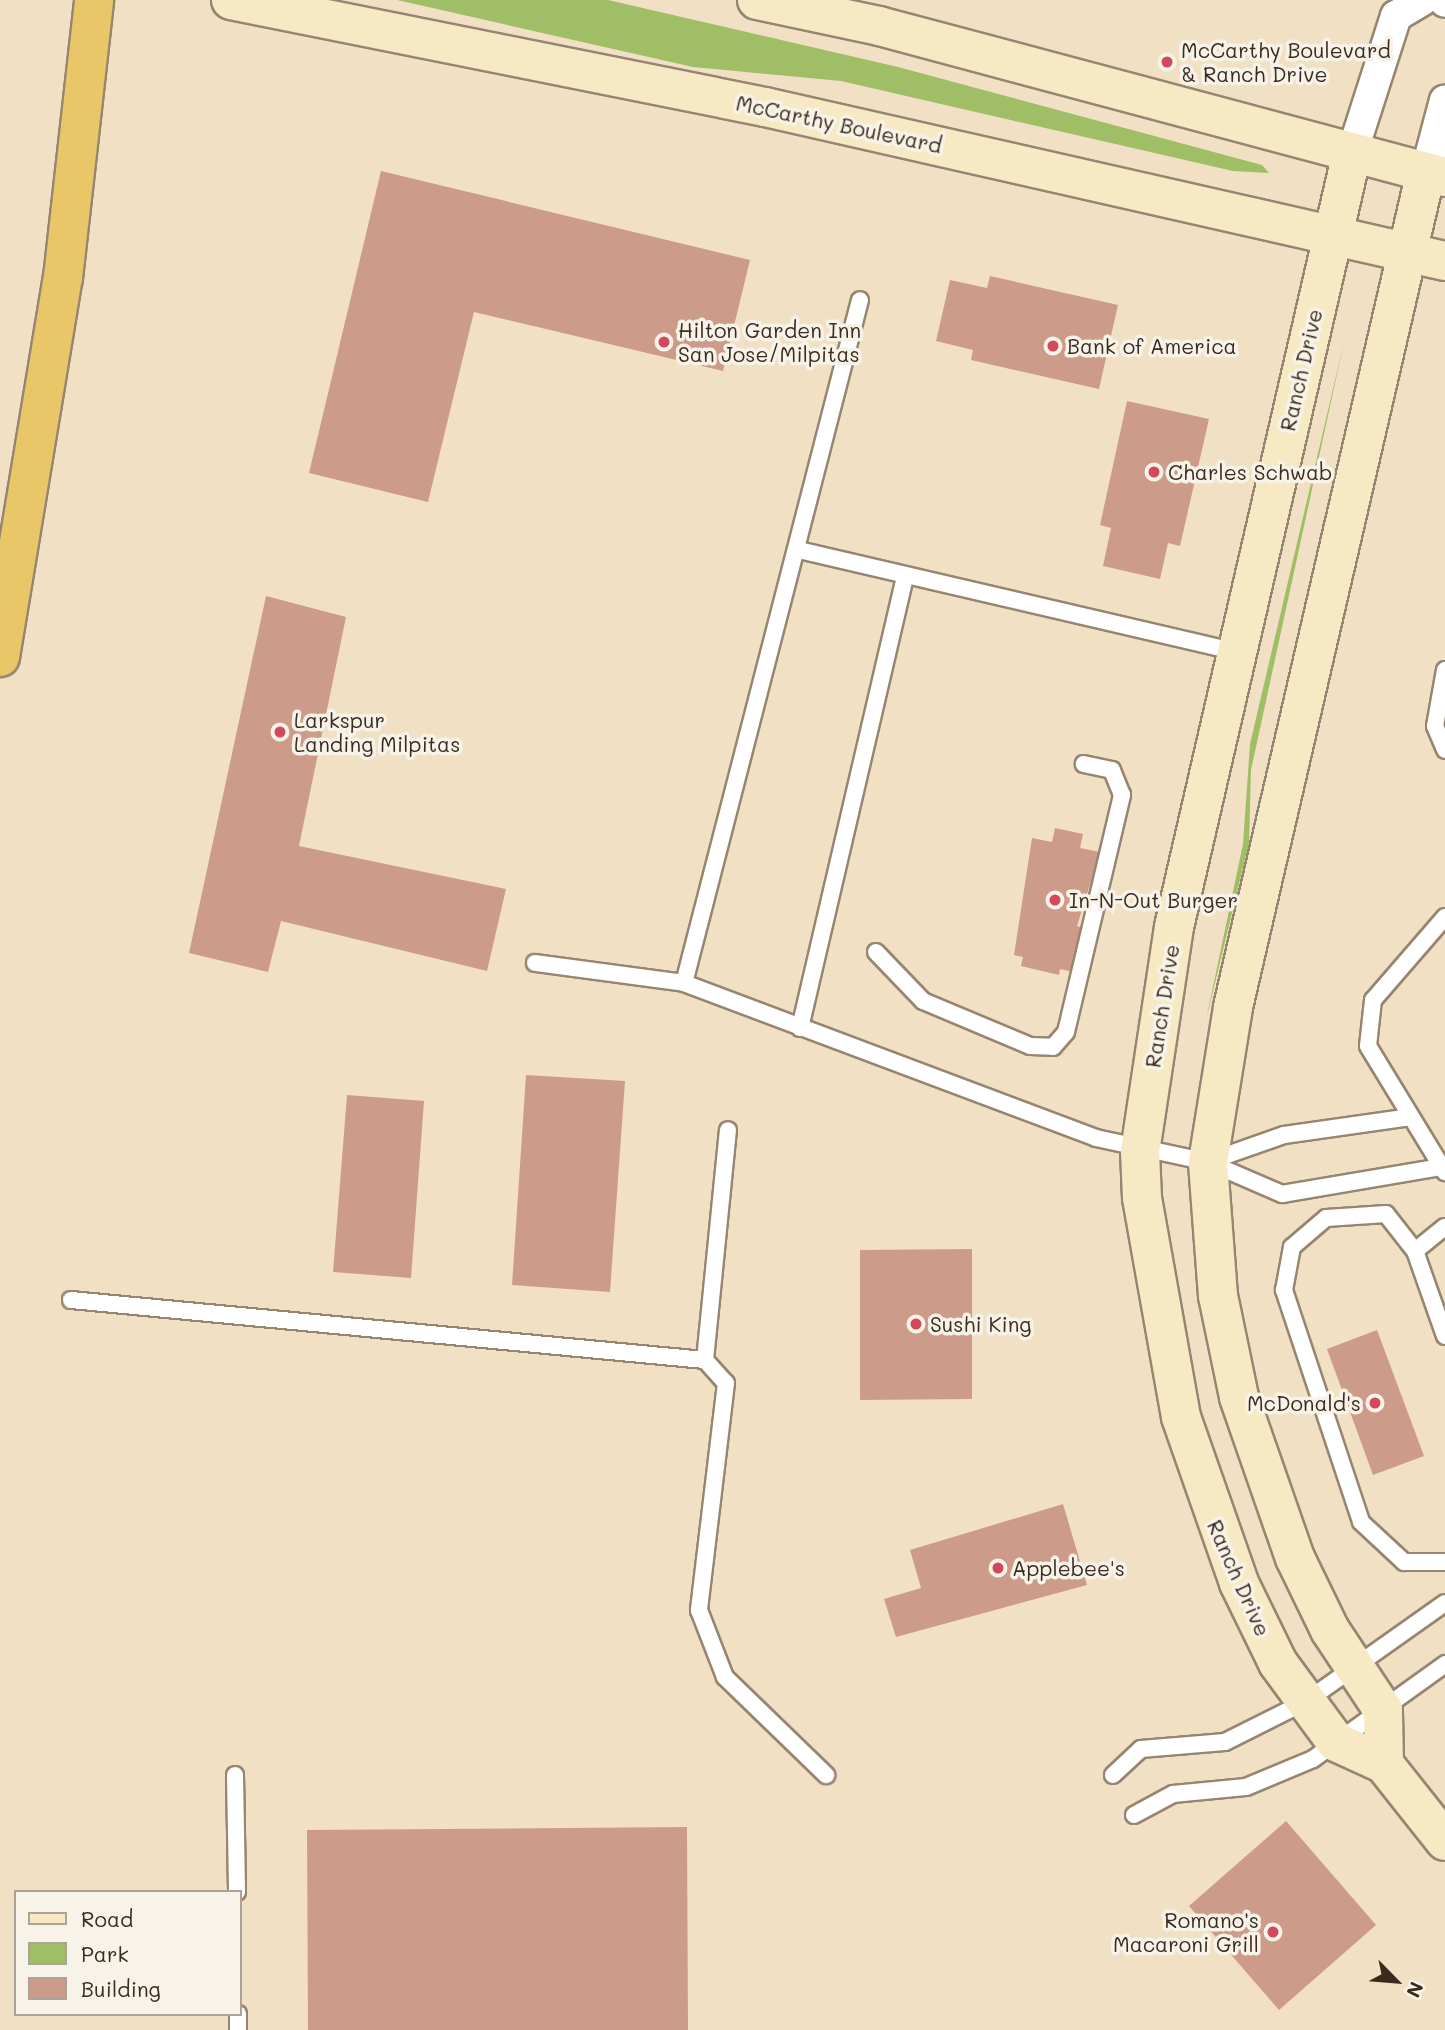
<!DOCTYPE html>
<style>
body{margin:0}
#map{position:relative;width:1445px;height:2030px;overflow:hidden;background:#f1e0c4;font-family:Mali,sans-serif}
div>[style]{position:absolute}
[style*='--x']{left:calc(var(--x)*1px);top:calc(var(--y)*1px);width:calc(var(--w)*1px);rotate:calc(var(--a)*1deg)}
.green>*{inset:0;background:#a0be66}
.building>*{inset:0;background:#cd9b8a}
.roads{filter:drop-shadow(2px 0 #968571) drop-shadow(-2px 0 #968571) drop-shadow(0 2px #968571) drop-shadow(0 -2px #968571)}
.lane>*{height:16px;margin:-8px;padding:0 8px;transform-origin:8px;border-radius:8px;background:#fff}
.street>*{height:30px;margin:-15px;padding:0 15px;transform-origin:15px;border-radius:15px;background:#fff}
.secondary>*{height:38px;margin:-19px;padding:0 19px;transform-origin:19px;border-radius:19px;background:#f6e9c3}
.highway>*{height:38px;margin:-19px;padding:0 19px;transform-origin:19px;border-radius:19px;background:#e9c769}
.dots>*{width:19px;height:19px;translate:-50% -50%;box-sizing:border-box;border:4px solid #f7f3e8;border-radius:50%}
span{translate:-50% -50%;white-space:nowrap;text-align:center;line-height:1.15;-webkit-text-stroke:7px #f7f3e8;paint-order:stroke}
.poi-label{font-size:21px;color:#3b2a1e}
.left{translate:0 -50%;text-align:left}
.right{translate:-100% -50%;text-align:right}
.street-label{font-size:21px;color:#3b2a1e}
.legend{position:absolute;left:14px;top:1890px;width:228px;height:126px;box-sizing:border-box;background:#f7f3e8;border:2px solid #aca397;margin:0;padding:9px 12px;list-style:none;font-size:21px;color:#3b2a1e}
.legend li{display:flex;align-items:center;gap:14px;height:35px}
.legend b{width:35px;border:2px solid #aca397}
.north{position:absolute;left:1361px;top:1946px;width:70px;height:70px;-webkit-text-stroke:5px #f7f3e8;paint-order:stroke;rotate:115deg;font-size:19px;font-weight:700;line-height:28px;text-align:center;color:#3b2a1e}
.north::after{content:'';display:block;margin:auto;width:24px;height:32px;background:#3b2a1e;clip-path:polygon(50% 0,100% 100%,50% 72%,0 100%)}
</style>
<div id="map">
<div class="green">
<i style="clip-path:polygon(397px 0,608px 0,898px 67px,1262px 165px,1269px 173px,1233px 171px,841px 81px,693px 67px)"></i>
<i style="clip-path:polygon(1344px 342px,1251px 770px,1249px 843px,1206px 1020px,1243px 844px,1250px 744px)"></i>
</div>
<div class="building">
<i style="clip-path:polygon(381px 171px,750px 260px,723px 371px,474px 312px,428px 502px,309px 473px)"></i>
<i style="clip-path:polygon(990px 276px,1118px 305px,1099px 389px,971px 360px,973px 350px,936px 341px,950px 280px,987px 288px)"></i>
<i style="clip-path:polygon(1127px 401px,1209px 419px,1180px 546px,1168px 543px,1160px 579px,1103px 566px,1111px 528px,1100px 525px)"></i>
<i style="clip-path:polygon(266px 596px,346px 617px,299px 846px,506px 889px,487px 971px,281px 921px,268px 972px,189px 953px)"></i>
<i style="clip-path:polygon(1055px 828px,1083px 834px,1080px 848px,1100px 852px,1077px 926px,1083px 928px,1073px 972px,1060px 969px,1059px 975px,1021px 966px,1023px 957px,1014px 955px,1032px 838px,1052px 842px)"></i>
<i style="clip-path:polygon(526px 1075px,625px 1081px,610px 1292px,512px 1285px)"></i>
<i style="clip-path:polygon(347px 1095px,424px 1101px,411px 1278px,333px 1272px)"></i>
<i style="clip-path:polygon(972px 1249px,972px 1399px,860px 1400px,860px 1250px)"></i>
<i style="clip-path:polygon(1377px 1330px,1424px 1456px,1373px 1475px,1327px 1349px)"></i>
<i style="clip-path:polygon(1063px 1504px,1087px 1585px,896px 1637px,884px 1599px,921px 1588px,910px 1550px)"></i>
<i style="clip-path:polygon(1286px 1821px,1376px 1925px,1279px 2010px,1189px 1906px)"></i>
<i style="clip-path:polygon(687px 1827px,688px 2030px,308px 2030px,307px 1830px)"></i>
</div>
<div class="roads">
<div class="lane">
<i style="--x:799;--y:550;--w:451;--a:13.1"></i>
<i style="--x:1445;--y:670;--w:57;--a:100.1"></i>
<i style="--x:1435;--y:726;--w:26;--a:67"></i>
<i style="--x:1445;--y:917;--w:110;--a:130.9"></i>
<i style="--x:1373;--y:1000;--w:46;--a:96.2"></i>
<i style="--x:1368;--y:1046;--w:148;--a:58.6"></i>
<i style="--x:876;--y:952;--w:68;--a:46.2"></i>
<i style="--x:923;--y:1001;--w:116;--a:22.8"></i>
<i style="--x:1030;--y:1046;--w:23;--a:2"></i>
<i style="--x:1053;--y:1047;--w:20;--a:-49"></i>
<i style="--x:1066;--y:1032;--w:244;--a:-76.7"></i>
<i style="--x:1122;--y:795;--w:27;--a:-112"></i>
<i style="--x:1112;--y:770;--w:29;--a:-168"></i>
<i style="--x:535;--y:963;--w:150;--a:7.6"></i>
<i style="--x:684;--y:983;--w:440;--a:20.6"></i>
<i style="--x:1096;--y:1138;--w:115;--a:12.1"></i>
<i style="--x:1208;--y:1162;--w:81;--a:23.4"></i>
<i style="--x:1282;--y:1194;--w:162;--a:-9.6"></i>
<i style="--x:684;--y:983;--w:705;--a:-75.55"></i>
<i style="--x:800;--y:1028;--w:465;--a:-76.9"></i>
<i style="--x:1210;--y:1161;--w:78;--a:-19.4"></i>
<i style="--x:1284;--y:1135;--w:128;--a:-8.1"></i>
<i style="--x:1415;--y:1251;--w:38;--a:-39"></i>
<i style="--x:71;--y:1300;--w:637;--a:5.41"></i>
<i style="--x:705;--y:1360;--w:31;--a:48"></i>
<i style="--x:726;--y:1383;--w:229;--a:96.8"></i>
<i style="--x:699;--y:1610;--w:72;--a:68.8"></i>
<i style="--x:725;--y:1677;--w:141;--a:44.1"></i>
<i style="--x:1445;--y:1336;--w:90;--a:-109.4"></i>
<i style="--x:1415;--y:1251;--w:47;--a:-128.1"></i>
<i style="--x:1386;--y:1214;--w:60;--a:176.2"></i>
<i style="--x:1326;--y:1218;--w:45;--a:139.5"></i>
<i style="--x:1292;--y:1247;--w:44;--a:100.5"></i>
<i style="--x:1284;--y:1290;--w:244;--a:71.6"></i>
<i style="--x:1361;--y:1522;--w:59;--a:42.9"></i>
<i style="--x:1404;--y:1562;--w:41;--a:0"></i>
<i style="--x:705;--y:1360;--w:231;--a:-84.3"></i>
<i style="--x:235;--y:1775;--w:117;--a:89"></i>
<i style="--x:1113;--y:1775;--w:38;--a:-43"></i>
<i style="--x:1141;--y:1749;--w:84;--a:-4.8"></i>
<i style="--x:1225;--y:1742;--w:89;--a:-26.6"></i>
<i style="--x:1305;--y:1702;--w:171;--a:-35.3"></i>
<i style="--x:1134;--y:1815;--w:44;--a:-28.3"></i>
<i style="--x:1173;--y:1794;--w:73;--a:-5.5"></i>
<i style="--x:1246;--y:1787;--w:73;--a:-22.7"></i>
<i style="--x:1313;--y:1759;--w:163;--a:-35.7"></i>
<i style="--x:238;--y:2014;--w:16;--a:90"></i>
</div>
<div class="street">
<i style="--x:1444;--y:0;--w:2;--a:63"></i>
<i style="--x:1352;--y:153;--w:144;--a:-72.2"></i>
<i style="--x:1396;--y:16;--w:31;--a:-31"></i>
<i style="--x:1426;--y:172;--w:74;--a:-75.2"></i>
</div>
<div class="secondary">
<i style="--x:231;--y:0;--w:545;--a:11.33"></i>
<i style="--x:765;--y:107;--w:697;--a:12.76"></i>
<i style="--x:757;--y:0;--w:125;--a:12"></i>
<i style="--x:879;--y:26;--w:586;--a:14.94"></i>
<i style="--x:1352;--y:153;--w:794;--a:102.95"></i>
<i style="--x:1174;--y:927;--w:227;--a:98.6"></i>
<i style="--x:1140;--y:1151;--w:47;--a:87.6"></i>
<i style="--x:1142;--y:1198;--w:222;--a:79.9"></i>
<i style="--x:1181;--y:1417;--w:176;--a:70.7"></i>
<i style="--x:1239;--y:1583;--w:89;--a:64"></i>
<i style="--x:1278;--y:1663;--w:98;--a:53.7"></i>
<i style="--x:1336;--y:1742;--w:53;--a:24.6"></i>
<i style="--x:1384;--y:1764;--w:98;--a:51.6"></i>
<i style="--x:1384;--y:1764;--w:54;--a:-91.1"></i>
<i style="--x:1383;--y:1710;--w:96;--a:-123.5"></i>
<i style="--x:1330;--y:1630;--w:80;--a:-115.9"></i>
<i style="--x:1295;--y:1558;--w:170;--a:-109.2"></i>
<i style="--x:1239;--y:1397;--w:103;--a:-101.7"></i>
<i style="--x:1218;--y:1296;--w:134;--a:-94.3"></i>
<i style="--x:1208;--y:1162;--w:157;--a:-80.8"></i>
<i style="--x:1233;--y:1007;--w:857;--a:-76.99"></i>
</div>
<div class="highway">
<i style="--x:0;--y:657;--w:384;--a:-80.6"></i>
<i style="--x:63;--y:278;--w:280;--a:-83.6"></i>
</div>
</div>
<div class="dots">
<i style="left:1167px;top:62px;background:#d1495b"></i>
<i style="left:664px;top:342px;background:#d1495b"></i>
<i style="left:1053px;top:346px;background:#d1495b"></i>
<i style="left:1154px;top:472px;background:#d1495b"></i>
<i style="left:280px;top:732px;background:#d1495b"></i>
<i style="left:1055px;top:900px;background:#d1495b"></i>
<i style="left:916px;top:1324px;background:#d1495b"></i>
<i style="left:1375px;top:1403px;background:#d1495b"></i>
<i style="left:998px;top:1568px;background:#d1495b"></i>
<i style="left:1273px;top:1932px;background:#d1495b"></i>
</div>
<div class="poi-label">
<span class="left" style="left:1181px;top:62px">McCarthy Boulevard<br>&amp; Ranch Drive</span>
<span class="left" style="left:678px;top:342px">Hilton Garden Inn<br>San Jose/Milpitas</span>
<span class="left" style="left:1067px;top:346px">Bank of America</span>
<span class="left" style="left:1168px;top:472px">Charles Schwab</span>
<span class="left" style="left:294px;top:732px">Larkspur<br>Landing Milpitas</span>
<span class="left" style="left:1069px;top:900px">In-N-Out Burger</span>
<span class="left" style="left:930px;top:1324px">Sushi King</span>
<span class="right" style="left:1361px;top:1403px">McDonald's</span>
<span class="left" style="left:1012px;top:1568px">Applebee's</span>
<span class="right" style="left:1259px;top:1932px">Romano's<br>Macaroni Grill</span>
</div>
<div class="street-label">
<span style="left:839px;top:124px;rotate:12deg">McCarthy Boulevard</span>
<span style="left:1301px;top:370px;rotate:-77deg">Ranch Drive</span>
<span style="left:1162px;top:1006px;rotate:-81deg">Ranch Drive</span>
<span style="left:1239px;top:1578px;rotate:66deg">Ranch Drive</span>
</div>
<ul class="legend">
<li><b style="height:9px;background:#f6e9c3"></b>Road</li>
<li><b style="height:19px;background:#a0be66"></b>Park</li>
<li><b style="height:19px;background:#cd9b8a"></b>Building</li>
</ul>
<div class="north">N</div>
</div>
